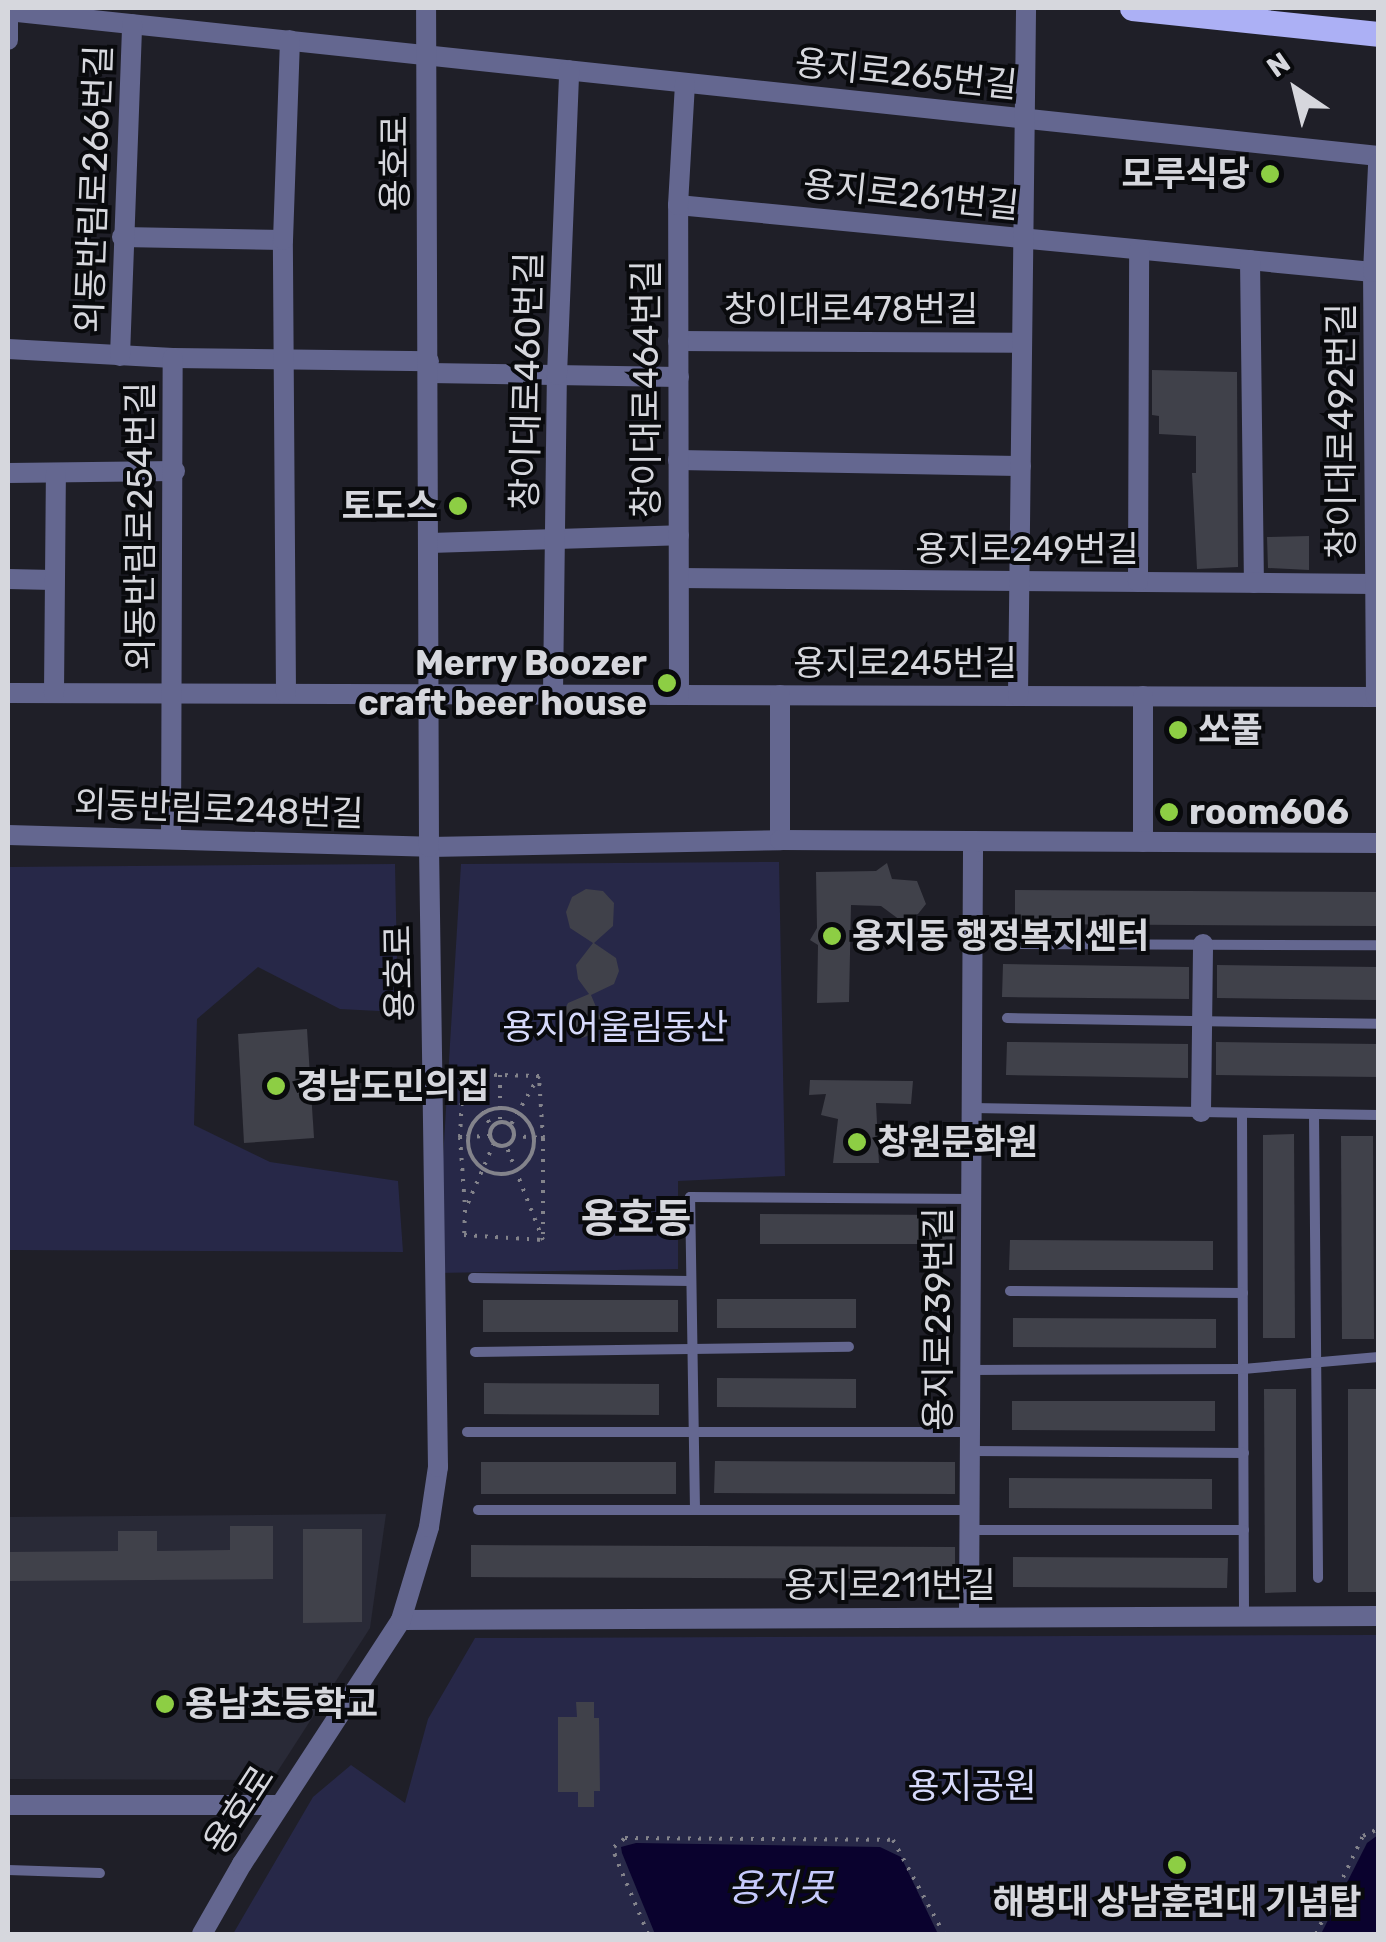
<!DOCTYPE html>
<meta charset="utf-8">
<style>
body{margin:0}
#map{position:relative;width:1386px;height:1942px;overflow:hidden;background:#1f1f28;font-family:Rubik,"Noto Sans KR",sans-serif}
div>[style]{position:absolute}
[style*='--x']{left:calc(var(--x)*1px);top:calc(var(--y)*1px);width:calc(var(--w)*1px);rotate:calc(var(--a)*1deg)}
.built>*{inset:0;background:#292a37}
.green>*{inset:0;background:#272848}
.water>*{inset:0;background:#0a022e}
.building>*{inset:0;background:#40414a}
.path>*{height:4px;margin-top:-2px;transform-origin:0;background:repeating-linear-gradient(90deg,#83838b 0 2.5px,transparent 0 10.5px)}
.path>.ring{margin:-2px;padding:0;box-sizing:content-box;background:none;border:4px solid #83838b;border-radius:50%}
.service>*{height:10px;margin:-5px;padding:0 5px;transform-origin:5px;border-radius:5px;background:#646790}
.minor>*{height:20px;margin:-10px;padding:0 10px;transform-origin:10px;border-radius:10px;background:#646790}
.tertiary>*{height:20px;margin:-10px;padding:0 10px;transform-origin:10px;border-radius:10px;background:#646790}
.primary>*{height:25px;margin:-12.5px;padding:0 12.5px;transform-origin:12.5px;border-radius:12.5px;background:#acb0f5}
.dots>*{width:28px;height:28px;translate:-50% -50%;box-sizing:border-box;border:5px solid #090a0d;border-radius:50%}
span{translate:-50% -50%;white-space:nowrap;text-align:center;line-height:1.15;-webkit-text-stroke:8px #090a0d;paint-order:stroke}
.street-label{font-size:35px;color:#d6d7dd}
.poi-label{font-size:35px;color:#d6d7dd;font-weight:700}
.right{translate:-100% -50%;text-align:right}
.left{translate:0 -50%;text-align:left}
.park-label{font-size:35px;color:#d7dafc}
.water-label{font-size:38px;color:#c6cafc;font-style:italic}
.quarter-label{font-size:40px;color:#d6d7dd;font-weight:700}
.frame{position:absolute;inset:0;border:10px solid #d6d7dd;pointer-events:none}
.north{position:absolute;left:1246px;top:40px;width:100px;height:100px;-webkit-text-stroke:8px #090a0d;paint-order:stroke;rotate:325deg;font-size:28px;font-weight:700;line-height:40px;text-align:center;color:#d6d7dd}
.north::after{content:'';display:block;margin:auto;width:35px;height:45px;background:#d6d7dd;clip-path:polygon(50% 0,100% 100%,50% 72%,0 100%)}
</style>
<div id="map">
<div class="built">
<i style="clip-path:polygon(386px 1514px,370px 1628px,272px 1780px,8px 1779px,8px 1517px)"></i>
</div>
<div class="green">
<i style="clip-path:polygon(779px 862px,785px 1176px,678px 1181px,678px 1269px,436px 1273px,461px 864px)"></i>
<i style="clip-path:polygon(395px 864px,398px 1012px,340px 1009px,258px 967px,197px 1019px,194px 1125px,270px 1162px,398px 1181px,403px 1252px,8px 1250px,8px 867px)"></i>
<i style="clip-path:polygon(1378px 1635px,1378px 1934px,233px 1934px,313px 1797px,351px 1765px,405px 1803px,428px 1719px,475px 1638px)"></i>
</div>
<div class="water">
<i style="clip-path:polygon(1378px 1835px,1378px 1934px,1321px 1934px,1367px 1843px)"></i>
<i style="clip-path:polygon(636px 1843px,880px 1847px,901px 1857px,938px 1934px,655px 1934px,622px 1853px,621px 1847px)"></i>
</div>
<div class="building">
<i style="clip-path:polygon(1152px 370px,1237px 372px,1238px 567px,1197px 569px,1192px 473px,1196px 473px,1196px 436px,1159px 434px,1159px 416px,1152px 415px)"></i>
<i style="clip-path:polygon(1309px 536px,1309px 570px,1268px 568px,1267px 537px)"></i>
<i style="clip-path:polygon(887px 863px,892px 879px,917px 881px,926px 904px,918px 914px,900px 920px,881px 906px,851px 905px,849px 1002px,817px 1003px,818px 945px,810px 940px,817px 928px,816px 872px,876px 871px)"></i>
<i style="clip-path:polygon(586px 889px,603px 891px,614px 903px,613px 926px,594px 943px,616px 958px,619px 971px,614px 984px,591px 995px,602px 1021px,595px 1033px,582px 1038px,569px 1033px,562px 1015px,568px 1003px,589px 994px,578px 979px,576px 965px,593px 943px,570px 928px,566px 912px,572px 897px)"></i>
<i style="clip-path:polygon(1015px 890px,1378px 892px,1378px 926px,1015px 924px)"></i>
<i style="clip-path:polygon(1003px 964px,1189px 967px,1189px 999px,1002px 997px)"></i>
<i style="clip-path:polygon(1217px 965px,1378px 967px,1378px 1000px,1217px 998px)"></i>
<i style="clip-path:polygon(307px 1029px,314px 1138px,244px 1143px,238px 1034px)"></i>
<i style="clip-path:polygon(1007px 1042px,1188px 1044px,1188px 1078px,1006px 1075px)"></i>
<i style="clip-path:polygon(1216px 1042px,1378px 1044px,1378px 1077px,1216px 1075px)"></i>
<i style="clip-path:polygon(810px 1080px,913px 1081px,911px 1104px,876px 1103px,879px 1163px,833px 1163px,838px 1119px,821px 1115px,826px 1094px,809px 1095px)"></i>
<i style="clip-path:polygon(1294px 1134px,1295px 1338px,1263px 1338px,1263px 1135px)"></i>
<i style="clip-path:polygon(1341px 1136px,1373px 1136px,1374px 1339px,1342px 1339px)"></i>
<i style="clip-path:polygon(760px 1214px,956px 1215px,955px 1244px,760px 1244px)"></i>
<i style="clip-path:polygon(1010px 1240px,1213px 1241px,1213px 1270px,1009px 1270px)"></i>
<i style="clip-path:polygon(717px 1299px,856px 1299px,856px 1328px,717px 1328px)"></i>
<i style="clip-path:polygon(483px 1300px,678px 1300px,678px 1332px,483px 1332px)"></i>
<i style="clip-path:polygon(1013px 1318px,1216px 1319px,1216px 1348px,1013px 1347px)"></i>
<i style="clip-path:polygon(717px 1378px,856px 1379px,856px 1408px,717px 1407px)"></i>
<i style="clip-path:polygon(484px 1383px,659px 1384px,659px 1415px,484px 1414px)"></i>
<i style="clip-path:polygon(1264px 1389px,1296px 1389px,1296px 1592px,1265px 1593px)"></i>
<i style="clip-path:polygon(1348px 1389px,1378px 1389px,1378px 1592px,1348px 1592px)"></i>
<i style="clip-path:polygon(1012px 1401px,1215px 1401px,1215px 1431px,1012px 1430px)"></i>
<i style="clip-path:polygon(715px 1461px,955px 1462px,955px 1494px,714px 1493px)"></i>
<i style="clip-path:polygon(481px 1462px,676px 1462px,676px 1494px,481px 1494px)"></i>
<i style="clip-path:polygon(1009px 1478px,1212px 1479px,1212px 1509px,1009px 1508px)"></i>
<i style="clip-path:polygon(230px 1526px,273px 1526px,273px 1579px,8px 1581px,8px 1552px,118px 1551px,118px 1531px,157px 1531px,157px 1551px,230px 1550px)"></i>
<i style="clip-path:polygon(303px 1529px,362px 1529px,362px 1622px,303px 1623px)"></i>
<i style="clip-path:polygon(471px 1545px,955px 1547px,955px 1579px,471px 1577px)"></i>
<i style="clip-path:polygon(1013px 1557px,1228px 1558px,1227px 1588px,1013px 1587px)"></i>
<i style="clip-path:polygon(576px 1702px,594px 1702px,594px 1718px,599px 1718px,600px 1791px,594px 1791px,594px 1807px,578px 1807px,578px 1792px,558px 1792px,558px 1717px,577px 1717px)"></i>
</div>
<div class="path">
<i style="--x:463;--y:1074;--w:76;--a:1.5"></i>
<i style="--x:539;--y:1076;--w:58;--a:120.1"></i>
<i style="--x:500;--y:1075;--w:46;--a:90"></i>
<i class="ring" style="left:468px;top:1108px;width:62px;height:62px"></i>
<i class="ring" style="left:490px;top:1122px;width:20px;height:20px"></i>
<i style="--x:490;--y:1136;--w:30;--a:178"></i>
<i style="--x:460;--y:1137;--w:63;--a:-87.3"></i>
<i style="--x:463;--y:1074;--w:61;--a:61.8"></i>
<i style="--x:513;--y:1136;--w:30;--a:4"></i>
<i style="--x:543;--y:1138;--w:60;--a:-93.8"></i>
<i style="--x:460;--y:1137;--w:70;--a:85.9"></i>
<i style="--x:543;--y:1138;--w:96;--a:90"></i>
<i style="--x:494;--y:1143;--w:73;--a:113.4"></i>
<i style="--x:465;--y:1210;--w:25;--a:92"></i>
<i style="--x:464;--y:1235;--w:79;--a:3.6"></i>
<i style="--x:543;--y:1240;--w:102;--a:-111.3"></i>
<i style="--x:648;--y:1934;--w:85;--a:-112.9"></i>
<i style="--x:615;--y:1856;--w:9;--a:-96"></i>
<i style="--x:614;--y:1847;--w:14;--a:-39"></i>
<i style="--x:625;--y:1838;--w:268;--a:0.4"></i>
<i style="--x:893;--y:1840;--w:107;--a:61.5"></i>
<i style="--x:1316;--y:1934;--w:109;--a:-64.4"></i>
<i style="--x:1363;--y:1836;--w:17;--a:-25"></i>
</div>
<div class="service">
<i style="--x:1009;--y:944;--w:369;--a:0.2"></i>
<i style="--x:1007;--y:1018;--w:371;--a:0.9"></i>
<i style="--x:972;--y:1108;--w:406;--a:1"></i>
<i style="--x:1242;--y:1113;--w:503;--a:89.77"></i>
<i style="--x:1314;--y:1114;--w:464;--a:89.5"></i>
<i style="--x:473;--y:1278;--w:217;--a:0.8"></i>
<i style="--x:1010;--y:1291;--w:233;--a:0.5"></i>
<i style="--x:475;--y:1352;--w:374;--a:-0.8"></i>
<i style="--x:970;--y:1370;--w:273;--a:-0.2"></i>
<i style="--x:1243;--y:1369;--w:136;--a:-5.1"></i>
<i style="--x:467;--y:1432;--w:503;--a:0"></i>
<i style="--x:970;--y:1451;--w:274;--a:0.4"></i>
<i style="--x:478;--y:1510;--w:492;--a:0"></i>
<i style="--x:695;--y:1510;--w:313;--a:-90.9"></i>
<i style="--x:690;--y:1197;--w:281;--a:0.4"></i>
<i style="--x:969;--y:1530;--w:275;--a:0"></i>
<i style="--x:8;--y:1870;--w:92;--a:1.9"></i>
</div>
<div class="minor">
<i style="--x:8;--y:11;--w:1378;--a:6.04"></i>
<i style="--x:8;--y:40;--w:32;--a:-90"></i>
<i style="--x:678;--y:205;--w:698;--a:5.51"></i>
<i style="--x:122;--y:237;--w:161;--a:1.1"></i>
<i style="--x:1250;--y:260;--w:323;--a:89.3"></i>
<i style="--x:678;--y:341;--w:344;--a:0.3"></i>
<i style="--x:8;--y:349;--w:165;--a:3.1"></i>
<i style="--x:173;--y:358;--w:256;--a:0.7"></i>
<i style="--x:120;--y:356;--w:332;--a:-87.9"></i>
<i style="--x:429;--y:373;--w:250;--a:0.9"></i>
<i style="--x:678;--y:460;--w:343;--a:1"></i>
<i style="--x:8;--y:473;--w:167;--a:-0.7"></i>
<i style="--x:430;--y:543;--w:249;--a:-1.8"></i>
<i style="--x:679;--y:578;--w:696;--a:0.49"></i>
<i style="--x:8;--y:579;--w:45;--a:1.3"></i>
<i style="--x:1138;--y:582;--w:332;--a:-89.8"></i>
<i style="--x:8;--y:693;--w:1370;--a:0.17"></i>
<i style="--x:54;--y:693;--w:219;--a:-89.5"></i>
<i style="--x:286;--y:693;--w:453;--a:-90.4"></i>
<i style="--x:283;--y:240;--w:200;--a:-88"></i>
<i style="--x:553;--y:694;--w:319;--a:-89.3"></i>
<i style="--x:557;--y:375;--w:305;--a:-87.7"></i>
<i style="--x:679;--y:695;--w:490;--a:-90.1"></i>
<i style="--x:678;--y:205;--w:122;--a:-86.7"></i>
<i style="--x:780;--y:695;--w:145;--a:90"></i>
<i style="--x:1018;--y:696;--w:688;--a:-89.33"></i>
<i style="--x:1376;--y:697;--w:425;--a:-90.4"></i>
<i style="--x:1373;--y:272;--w:108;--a:-87.3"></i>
<i style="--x:171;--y:839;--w:481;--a:-89.8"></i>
<i style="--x:1143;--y:842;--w:146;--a:-90"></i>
<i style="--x:1201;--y:1112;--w:168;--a:-89.3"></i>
<i style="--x:969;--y:1617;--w:776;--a:-89.7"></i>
<i style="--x:401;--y:1620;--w:977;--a:-0.23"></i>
<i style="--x:8;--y:1805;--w:272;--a:0"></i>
</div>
<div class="tertiary">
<i style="--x:8;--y:835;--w:421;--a:1.6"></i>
<i style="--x:429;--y:847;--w:351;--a:-1.1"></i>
<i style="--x:780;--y:840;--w:598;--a:0.29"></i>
<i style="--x:202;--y:1934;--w:81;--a:-60.3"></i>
<i style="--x:242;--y:1864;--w:291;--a:-56.9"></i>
<i style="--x:401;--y:1620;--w:97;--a:-73.2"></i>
<i style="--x:429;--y:1527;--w:61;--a:-81.5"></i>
<i style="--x:438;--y:1467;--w:620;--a:-90.83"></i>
<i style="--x:429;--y:847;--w:839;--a:-90.2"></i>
</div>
<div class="primary">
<i style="--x:1132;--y:8;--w:247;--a:6"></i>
</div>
<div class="dots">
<i style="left:1270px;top:174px;background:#8dce44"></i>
<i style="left:458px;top:506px;background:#8dce44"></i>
<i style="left:667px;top:683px;background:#8dce44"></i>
<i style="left:1178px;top:730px;background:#8dce44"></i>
<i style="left:1169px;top:812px;background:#8dce44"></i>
<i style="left:832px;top:936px;background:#8dce44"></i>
<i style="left:276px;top:1086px;background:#8dce44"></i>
<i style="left:857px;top:1142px;background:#8dce44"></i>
<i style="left:165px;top:1704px;background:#8dce44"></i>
<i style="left:1177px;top:1865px;background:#8dce44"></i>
</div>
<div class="street-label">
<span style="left:906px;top:74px;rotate:6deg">용지로265번길</span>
<span style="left:395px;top:163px;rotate:-90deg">용호로</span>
<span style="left:94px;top:189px;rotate:-88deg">외동반림로266번길</span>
<span style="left:911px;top:195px;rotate:6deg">용지로261번길</span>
<span style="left:851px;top:309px">창이대로478번길</span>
<span style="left:527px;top:381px;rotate:-89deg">창이대로460번길</span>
<span style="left:646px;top:389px;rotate:-90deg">창이대로464번길</span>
<span style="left:1341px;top:431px;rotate:-90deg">창이대로492번길</span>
<span style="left:140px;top:526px;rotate:-90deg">외동반림로254번길</span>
<span style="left:1027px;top:549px">용지로249번길</span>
<span style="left:905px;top:663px">용지로245번길</span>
<span style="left:219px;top:809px;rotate:2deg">외동반림로248번길</span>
<span style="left:399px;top:973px;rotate:-91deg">용호로</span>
<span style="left:938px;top:1319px;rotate:-90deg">용지로239번길</span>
<span style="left:890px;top:1585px">용지로211번길</span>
<span style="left:239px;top:1810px;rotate:-57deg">용호로</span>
</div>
<div class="poi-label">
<span class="right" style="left:1250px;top:174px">모루식당</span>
<span class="right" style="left:438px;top:506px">토도스</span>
<span class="right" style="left:647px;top:683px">Merry Boozer<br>craft beer house</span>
<span class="left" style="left:1198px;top:730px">쏘풀</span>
<span class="left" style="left:1189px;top:812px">room606</span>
<span class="left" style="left:852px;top:936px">용지동 행정복지센터</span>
<span class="left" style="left:296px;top:1086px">경남도민의집</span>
<span class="left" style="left:877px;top:1142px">창원문화원</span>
<span class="left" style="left:185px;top:1704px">용남초등학교</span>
<span style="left:1177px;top:1902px">해병대 상남훈련대 기념탑</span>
</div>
<div class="park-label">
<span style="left:615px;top:1027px">용지어울림동산</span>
<span style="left:972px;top:1786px">용지공원</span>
</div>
<div class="water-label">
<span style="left:780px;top:1889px">용지못</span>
</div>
<div class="quarter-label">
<span style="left:636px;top:1219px">용호동</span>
</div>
<div class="frame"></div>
<div class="north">N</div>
</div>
